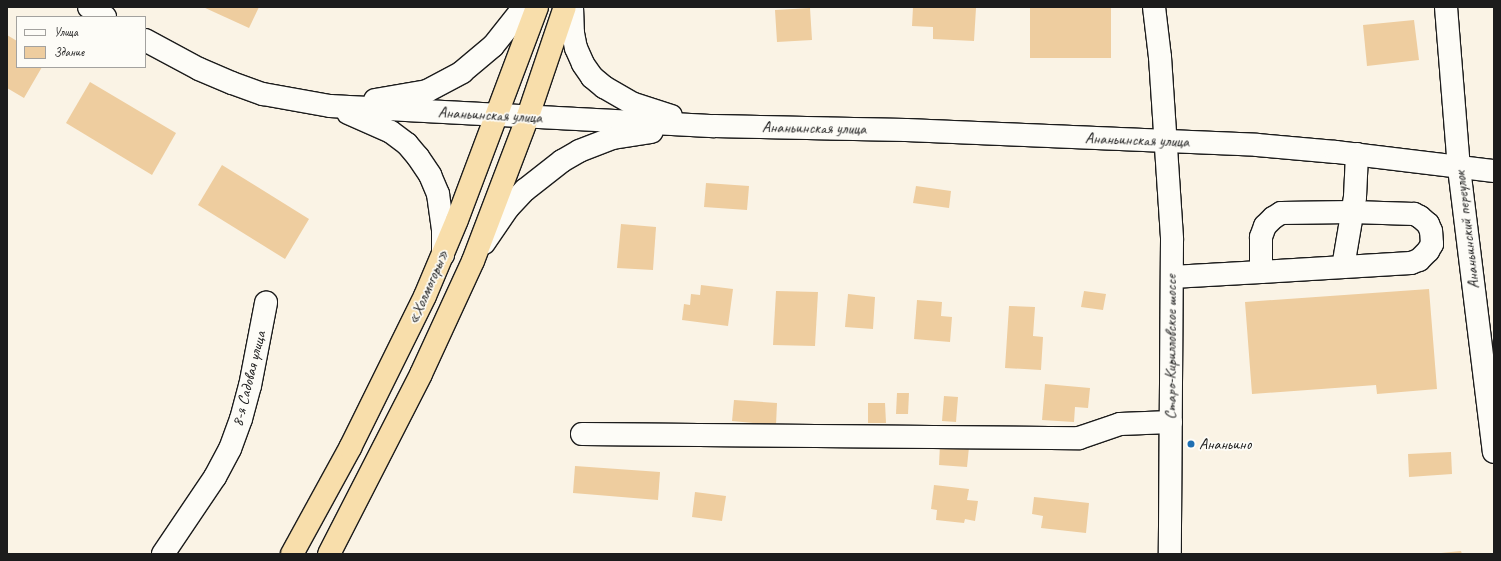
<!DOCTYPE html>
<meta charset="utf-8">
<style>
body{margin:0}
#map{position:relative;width:1501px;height:561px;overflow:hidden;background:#faf3e5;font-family:Caveat,sans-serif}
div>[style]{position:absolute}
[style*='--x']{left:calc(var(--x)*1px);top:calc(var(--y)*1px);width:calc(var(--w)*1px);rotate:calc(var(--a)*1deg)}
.building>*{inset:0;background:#eecd9f}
.roads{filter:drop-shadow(1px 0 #1c1c1c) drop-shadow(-1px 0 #1c1c1c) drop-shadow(0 1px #1c1c1c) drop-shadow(0 -1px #1c1c1c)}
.minor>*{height:22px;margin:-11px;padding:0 11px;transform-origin:11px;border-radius:11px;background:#fdfcf7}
.highway>*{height:22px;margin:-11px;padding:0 11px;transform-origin:11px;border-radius:11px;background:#f8deab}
.dots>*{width:11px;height:11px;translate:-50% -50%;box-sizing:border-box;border:2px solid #fdfcf7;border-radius:50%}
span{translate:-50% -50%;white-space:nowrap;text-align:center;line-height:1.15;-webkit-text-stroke:3.5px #fdfcf7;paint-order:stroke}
.street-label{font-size:16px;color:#1c1c1c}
.poi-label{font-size:16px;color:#1c1c1c}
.left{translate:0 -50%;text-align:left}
.frame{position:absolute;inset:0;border:8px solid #1c1c1c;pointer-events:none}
.legend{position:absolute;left:16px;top:16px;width:130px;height:52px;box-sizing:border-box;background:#fdfcf7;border:1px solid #a3a29f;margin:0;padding:5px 7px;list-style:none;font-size:12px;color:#1c1c1c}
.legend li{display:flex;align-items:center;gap:8px;height:20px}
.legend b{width:20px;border:1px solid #a3a29f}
</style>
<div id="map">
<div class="building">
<i style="clip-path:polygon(203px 7px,259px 7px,249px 28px)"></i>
<i style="clip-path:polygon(913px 7px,976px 8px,974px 41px,933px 39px,933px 27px,912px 26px)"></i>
<i style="clip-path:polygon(1030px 7px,1111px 7px,1111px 58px,1030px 58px)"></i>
<i style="clip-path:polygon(810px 8px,812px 40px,777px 42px,775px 10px)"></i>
<i style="clip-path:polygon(1414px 20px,1419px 60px,1367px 66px,1363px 25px)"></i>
<i style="clip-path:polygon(7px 35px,17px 41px,17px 67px,42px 67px,24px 98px,7px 88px)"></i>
<i style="clip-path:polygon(90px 82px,176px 133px,152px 175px,66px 123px)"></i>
<i style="clip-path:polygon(222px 165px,309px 219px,285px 259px,198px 205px)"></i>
<i style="clip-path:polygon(706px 183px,749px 186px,747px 210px,704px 207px)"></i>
<i style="clip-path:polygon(916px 186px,951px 191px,949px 208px,913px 203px)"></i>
<i style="clip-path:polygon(621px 224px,656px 227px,653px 270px,617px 268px)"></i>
<i style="clip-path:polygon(701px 285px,733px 289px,728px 326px,682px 320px,684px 304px,690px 305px,691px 294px,700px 295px)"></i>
<i style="clip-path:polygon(1429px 289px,1437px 389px,1377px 394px,1376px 385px,1252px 394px,1245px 302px)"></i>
<i style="clip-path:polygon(776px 291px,818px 292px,815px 346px,773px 345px)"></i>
<i style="clip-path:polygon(1084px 291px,1106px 294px,1103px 310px,1081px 307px)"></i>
<i style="clip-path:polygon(848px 294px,875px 297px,873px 329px,845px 327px)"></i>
<i style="clip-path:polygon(917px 300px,942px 302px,941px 316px,952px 317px,950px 342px,914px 339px)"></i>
<i style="clip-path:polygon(1009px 306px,1035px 307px,1033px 336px,1043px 337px,1041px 370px,1005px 368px)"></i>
<i style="clip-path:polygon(1045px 384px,1090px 388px,1088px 408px,1075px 407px,1074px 422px,1042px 420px)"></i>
<i style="clip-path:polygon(897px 393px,909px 393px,908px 414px,896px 414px)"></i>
<i style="clip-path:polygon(944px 396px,958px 397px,956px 422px,942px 421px)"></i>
<i style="clip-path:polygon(734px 400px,777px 403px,776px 425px,732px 421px)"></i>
<i style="clip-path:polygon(868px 403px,885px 403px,886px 423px,868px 423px)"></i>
<i style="clip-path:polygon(940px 445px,969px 447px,967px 467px,939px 465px)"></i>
<i style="clip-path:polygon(1451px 452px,1452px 474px,1409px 477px,1408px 454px)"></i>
<i style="clip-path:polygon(575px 466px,660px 472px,658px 500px,573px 493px)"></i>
<i style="clip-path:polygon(934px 485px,969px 489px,967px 500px,978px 501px,975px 521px,965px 519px,964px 523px,936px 520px,937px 510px,931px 509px)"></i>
<i style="clip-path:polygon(695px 492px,726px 496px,722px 521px,692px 517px)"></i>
<i style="clip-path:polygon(1034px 497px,1089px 503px,1086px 533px,1041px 528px,1043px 516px,1032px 514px)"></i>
<i style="clip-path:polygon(1461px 551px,1462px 554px,1441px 554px,1441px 553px)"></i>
</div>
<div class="roads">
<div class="minor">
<i style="--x:89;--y:7;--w:19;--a:32"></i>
<i style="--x:572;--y:7;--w:26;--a:88"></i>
<i style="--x:573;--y:33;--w:15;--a:79"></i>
<i style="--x:576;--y:48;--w:17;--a:66"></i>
<i style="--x:583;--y:64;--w:16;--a:55"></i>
<i style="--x:592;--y:77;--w:16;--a:40"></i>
<i style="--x:604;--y:87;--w:34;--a:30"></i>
<i style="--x:634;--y:104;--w:39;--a:18"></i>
<i style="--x:1154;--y:7;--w:50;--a:83.2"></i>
<i style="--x:1160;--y:57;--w:183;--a:86.2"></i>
<i style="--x:1172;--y:240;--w:314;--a:90.4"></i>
<i style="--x:1446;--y:7;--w:162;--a:85.4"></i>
<i style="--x:1459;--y:168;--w:286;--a:83"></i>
<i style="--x:145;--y:40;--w:61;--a:28.2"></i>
<i style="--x:199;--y:69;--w:36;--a:23"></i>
<i style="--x:232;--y:83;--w:33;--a:20"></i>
<i style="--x:263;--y:94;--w:68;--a:10.2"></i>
<i style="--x:330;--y:106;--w:385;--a:3"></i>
<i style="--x:714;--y:126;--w:192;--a:1.2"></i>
<i style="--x:906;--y:130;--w:351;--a:2.4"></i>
<i style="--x:1257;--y:145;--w:79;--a:5.1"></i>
<i style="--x:1336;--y:152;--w:159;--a:6.9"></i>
<i style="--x:375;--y:100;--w:53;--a:-9.8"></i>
<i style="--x:427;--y:91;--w:40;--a:-28"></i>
<i style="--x:462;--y:72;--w:40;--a:-40"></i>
<i style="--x:493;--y:46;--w:50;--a:-51.5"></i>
<i style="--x:348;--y:113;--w:47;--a:23.8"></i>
<i style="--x:391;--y:132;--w:20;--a:37"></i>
<i style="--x:407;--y:144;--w:17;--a:50"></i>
<i style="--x:418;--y:157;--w:22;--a:56"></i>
<i style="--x:430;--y:175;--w:21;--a:67"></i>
<i style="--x:438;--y:194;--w:36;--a:82"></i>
<i style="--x:443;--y:230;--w:25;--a:90"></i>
<i style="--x:484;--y:243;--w:42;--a:-55.6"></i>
<i style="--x:508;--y:208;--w:25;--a:-47"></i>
<i style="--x:525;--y:190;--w:47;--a:-38.1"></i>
<i style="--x:562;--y:161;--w:20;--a:-30"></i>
<i style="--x:579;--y:151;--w:36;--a:-21"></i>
<i style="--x:613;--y:138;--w:39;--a:-9"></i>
<i style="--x:1343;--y:267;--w:71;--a:-80.3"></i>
<i style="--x:1355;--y:197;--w:43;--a:-87.3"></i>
<i style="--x:1172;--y:277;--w:89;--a:-3.2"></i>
<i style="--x:1261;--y:272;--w:150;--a:-3.4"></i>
<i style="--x:1411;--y:263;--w:9;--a:-21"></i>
<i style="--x:1419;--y:260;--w:13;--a:-45"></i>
<i style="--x:1428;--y:251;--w:8;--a:-60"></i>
<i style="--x:1432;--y:244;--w:13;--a:-94"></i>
<i style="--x:1431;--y:231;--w:8;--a:-113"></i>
<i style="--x:1428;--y:224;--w:11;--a:-139"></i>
<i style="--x:1420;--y:217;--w:7;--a:-153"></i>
<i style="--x:1414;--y:214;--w:62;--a:-178.2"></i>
<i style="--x:1352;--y:212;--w:71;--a:179.2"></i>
<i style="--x:1281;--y:213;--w:9;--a:148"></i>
<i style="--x:1273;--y:218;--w:11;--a:135"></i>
<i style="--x:1265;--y:226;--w:12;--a:110"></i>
<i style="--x:1261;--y:237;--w:35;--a:90"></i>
<i style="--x:582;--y:434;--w:497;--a:0.5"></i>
<i style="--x:1079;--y:438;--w:43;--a:-18.9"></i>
<i style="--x:1120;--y:424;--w:51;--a:-2.2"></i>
<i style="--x:163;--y:554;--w:93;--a:-56"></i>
<i style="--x:215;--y:477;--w:32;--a:-62"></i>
<i style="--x:230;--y:449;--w:32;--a:-70"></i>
<i style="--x:241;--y:419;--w:34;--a:-75"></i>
<i style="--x:250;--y:386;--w:85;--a:-79.1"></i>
</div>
<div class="highway">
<i style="--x:292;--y:554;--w:121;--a:-61.3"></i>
<i style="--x:350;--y:448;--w:169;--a:-63.7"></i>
<i style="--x:425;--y:296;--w:82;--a:-67.2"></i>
<i style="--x:457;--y:220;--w:228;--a:-69.4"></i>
<i style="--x:329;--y:554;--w:202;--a:-62.9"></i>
<i style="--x:421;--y:374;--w:124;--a:-65.3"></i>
<i style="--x:473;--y:261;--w:155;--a:-69.2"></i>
<i style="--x:528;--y:116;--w:115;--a:-71.3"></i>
</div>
</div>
<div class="dots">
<i style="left:1191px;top:444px;background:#1f6fb2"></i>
</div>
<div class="street-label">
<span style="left:490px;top:115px;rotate:3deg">Ананьинская улица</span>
<span style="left:814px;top:128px;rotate:1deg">Ананьинская улица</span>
<span style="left:1137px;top:140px;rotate:2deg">Ананьинская улица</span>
<span style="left:1467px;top:230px;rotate:-97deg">Ананьинский переулок</span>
<span style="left:428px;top:287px;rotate:-66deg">«Холмогоры»</span>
<span style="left:1171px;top:347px;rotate:-90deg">Старо-Кирилловское шоссе</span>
<span style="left:249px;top:379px;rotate:-76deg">8-я Садовая улица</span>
</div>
<div class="poi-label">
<span class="left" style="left:1199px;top:444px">Ананьино</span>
</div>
<div class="frame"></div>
<ul class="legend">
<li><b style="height:5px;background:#fdfcf7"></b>Улица</li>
<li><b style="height:11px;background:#eecd9f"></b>Здание</li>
</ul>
</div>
